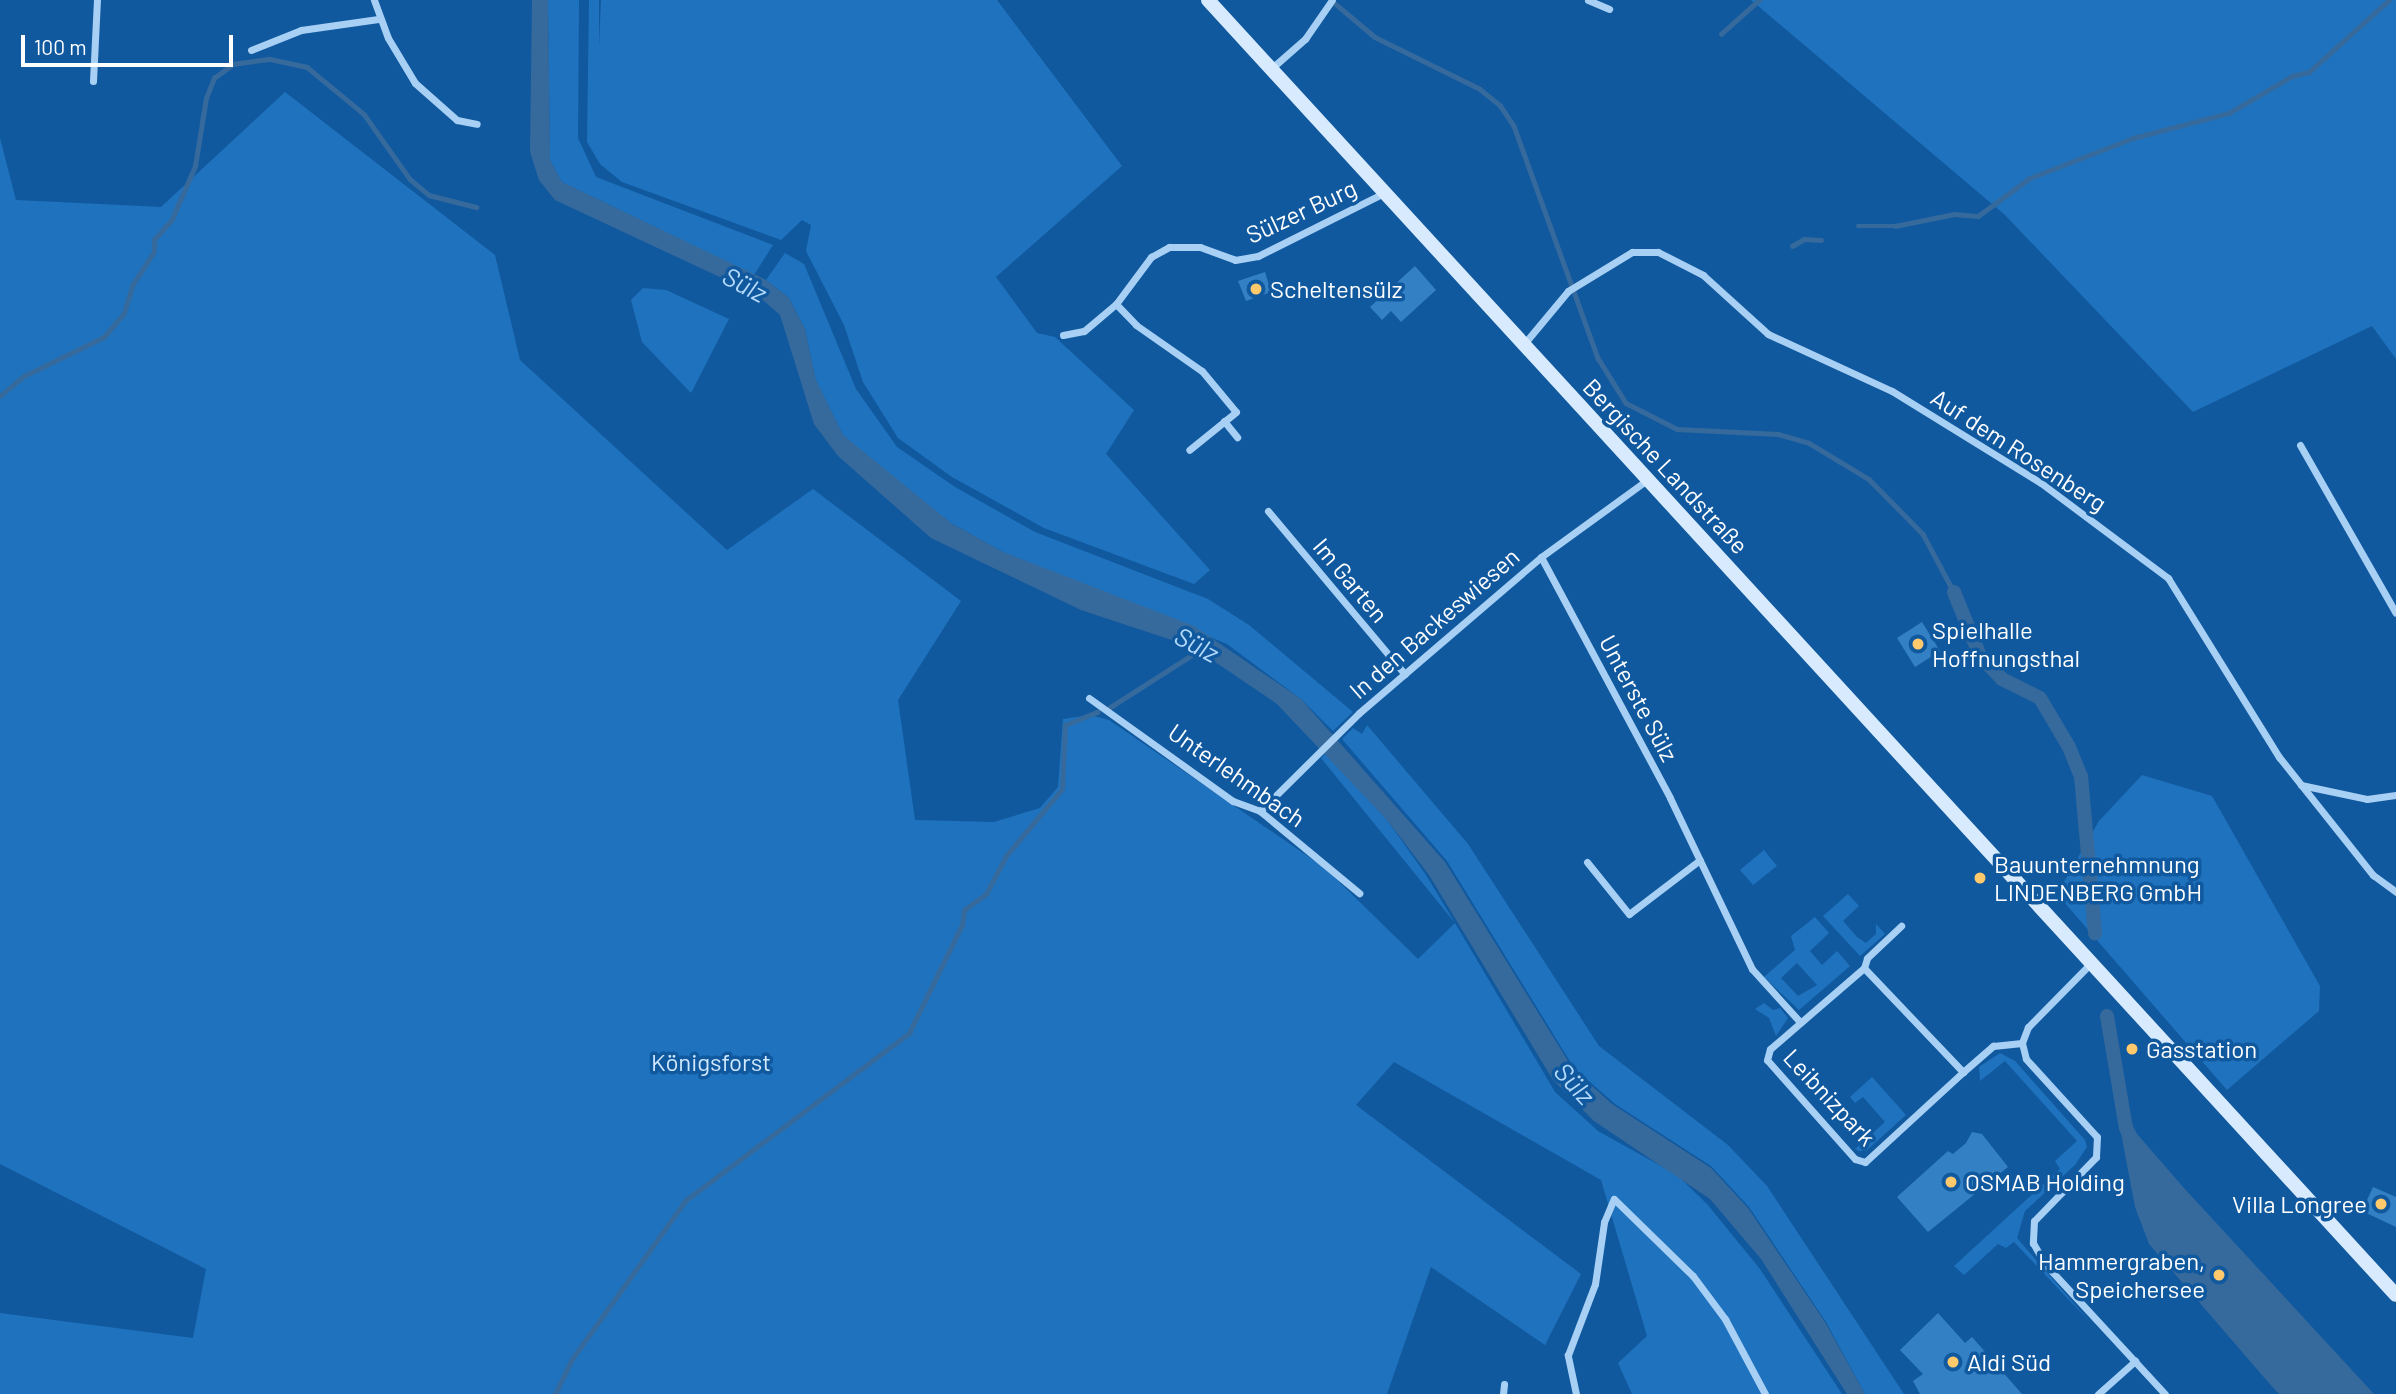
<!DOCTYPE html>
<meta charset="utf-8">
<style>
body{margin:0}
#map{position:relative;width:2396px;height:1394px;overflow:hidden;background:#11599f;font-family:Barlow,sans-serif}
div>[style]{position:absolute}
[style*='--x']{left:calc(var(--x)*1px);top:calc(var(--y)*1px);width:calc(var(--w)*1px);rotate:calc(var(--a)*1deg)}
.green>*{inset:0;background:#1f72bd}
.water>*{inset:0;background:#366a9c}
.stream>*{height:4.5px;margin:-2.25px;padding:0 2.25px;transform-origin:2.25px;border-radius:2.25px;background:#366a9c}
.canal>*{height:14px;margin:-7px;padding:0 7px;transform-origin:7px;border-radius:7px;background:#366a9c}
.building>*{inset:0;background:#3480c4}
.minor>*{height:7px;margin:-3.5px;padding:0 3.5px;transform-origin:3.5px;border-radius:3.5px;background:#a8d0f5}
.secondary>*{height:14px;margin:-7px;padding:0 7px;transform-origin:7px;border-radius:7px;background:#d8ebfe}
.dots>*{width:19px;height:19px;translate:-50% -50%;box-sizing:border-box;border:4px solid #11599f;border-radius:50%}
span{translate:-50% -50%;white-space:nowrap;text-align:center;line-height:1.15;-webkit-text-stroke:7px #11599f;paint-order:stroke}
.street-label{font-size:24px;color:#fff}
.poi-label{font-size:24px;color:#fff}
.left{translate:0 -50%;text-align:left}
.right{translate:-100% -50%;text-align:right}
.park-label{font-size:24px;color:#d0e9fe}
.water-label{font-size:26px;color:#b4dafb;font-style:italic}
.scale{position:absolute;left:21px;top:35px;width:212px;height:32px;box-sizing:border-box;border:4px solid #fff;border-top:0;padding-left:9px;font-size:21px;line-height:24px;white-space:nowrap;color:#fff;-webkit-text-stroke:5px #11599f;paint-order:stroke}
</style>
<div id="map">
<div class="green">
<i style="clip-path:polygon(548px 0,579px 0,578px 138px,596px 177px,773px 245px,754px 275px,562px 182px,550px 160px)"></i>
<i style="clip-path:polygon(589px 0,599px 0,599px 47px,601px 0,997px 0,1122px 166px,996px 277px,1037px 333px,1055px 337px,1134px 410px,1106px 454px,1210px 570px,1194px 584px,1044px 528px,952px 477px,898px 438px,863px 382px,844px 325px,806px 251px,811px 225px,802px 220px,781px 240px,622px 182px,600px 164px,587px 142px)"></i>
<i style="clip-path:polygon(1751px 0,2396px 0,2396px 359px,2372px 326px,2193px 412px,2005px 215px)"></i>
<i style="clip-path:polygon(285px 92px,495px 255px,520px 360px,727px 550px,813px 489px,961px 601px,898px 700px,915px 820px,994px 822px,1040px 808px,1058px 787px,1063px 719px,1090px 715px,1109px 720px,1325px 868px,1418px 959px,1455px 923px,1321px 758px,1326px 753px,1387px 820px,1426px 875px,1455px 923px,1555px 1092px,1598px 1131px,1677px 1175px,1707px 1204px,1760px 1269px,1842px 1394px,1632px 1394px,1618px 1363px,1647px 1336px,1601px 1180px,1394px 1062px,1356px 1105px,1581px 1274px,1545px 1345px,1431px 1267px,1387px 1394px,0 1394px,0 1313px,193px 1338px,206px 1269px,0 1164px,0 138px,16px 200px,161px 207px)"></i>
<i style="clip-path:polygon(785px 253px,804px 264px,856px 389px,897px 447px,955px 487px,1035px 532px,1208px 599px,1249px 625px,1353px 712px,1333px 731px,1301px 699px,1227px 644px,1003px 552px,951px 523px,864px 456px,843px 435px,816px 381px,805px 329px,789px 298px,766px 280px)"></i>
<i style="clip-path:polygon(643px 288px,666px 290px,729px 319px,691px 393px,642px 342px,631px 300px)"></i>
<i style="clip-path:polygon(1367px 725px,1468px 844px,1599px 1046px,1728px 1145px,1767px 1186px,1904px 1394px,1865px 1394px,1826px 1322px,1749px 1207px,1711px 1166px,1615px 1104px,1574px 1068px,1447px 861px,1342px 739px,1353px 728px,1362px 734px)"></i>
<i style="clip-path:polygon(2142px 775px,2212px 796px,2320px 986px,2319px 1011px,2227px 1090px,2057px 894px,2099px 821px)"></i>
<i style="clip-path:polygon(1764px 850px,1777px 866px,1753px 885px,1740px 870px)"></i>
<i style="clip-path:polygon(1848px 894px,1859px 906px,1843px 921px,1857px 937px,1866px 943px,1876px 934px,1876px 924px,1885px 934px,1860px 956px,1823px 916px)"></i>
<i style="clip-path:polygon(evenodd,1815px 917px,1829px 933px,1810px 951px,1822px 965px,1837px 951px,1850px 966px,1799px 1010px,1764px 977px,1795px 950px,1791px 936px,1815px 917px,1797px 963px,1817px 985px,1798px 996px,1781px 978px,1797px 963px)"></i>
<i style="clip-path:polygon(1764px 1003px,1773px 1010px,1780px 1008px,1788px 1018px,1776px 1036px,1769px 1018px,1755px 1009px)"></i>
<i style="clip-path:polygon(2000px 1053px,2015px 1061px,2085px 1140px,2087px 1147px,2075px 1165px,2025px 1211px,2017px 1238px,2090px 1322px,2014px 1242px,2006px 1248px,1998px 1244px,1964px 1275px,1954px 1266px,2060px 1169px,2055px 1161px,2077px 1141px,2005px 1061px,1980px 1081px,1979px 1067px)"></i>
<i style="clip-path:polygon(1872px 1077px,1906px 1115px,1866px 1151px,1859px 1151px,1855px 1149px,1885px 1122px,1863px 1097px,1855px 1103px,1850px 1097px)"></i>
</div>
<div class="water">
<i style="clip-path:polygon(532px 0,548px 0,550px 160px,562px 182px,766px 280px,789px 298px,805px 329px,816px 380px,843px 435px,951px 523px,1003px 552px,1194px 626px,1301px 699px,1445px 862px,1573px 1069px,1612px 1104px,1711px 1168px,1748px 1208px,1825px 1322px,1865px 1394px,1847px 1394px,1761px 1259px,1710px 1199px,1594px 1121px,1553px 1080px,1429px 875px,1387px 820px,1277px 704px,1193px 647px,1081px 610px,931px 538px,838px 456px,814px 424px,780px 315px,756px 294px,555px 200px,539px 180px,530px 152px)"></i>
<i style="clip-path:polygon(2131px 1127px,2183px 1187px,2374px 1394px,2279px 1394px,2268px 1382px,2149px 1244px,2135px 1207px,2120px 1128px)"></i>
</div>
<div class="stream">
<i style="--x:1331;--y:0;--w:57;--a:40.1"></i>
<i style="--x:1375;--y:37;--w:117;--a:26.3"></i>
<i style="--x:1480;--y:89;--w:26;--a:39"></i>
<i style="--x:1500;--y:105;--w:25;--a:56"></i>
<i style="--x:1514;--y:126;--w:247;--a:70.1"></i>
<i style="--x:1598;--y:358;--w:53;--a:58.1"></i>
<i style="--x:1626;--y:403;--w:57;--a:27"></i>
<i style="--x:1677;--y:429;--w:101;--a:2.8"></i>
<i style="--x:1778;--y:434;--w:32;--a:16"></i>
<i style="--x:1809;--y:443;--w:70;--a:31"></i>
<i style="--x:1869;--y:479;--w:77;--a:45.5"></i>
<i style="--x:1923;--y:534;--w:66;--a:61.9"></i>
<i style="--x:1721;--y:34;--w:51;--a:-41.8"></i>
<i style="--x:1858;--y:226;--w:37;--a:0"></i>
<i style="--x:1895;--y:226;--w:60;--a:-11.5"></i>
<i style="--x:1954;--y:214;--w:24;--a:5"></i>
<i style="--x:1978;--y:216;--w:64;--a:-36.2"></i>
<i style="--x:2030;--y:178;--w:110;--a:-21.2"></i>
<i style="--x:2133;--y:138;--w:99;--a:-14.6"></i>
<i style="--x:2229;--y:113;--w:73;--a:-30.4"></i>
<i style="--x:2292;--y:76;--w:17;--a:-13"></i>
<i style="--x:2309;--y:72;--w:108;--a:-42"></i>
<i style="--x:1792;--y:246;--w:14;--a:-30"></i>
<i style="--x:1804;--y:239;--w:17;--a:3"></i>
<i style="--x:0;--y:396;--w:31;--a:-40"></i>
<i style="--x:24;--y:376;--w:89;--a:-26"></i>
<i style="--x:104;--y:337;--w:31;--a:-50"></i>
<i style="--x:124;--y:313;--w:30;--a:-73"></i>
<i style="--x:133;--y:284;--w:38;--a:-57"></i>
<i style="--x:154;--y:252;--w:12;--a:-90"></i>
<i style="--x:154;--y:240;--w:28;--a:-49"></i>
<i style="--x:172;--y:219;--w:58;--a:-66.5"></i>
<i style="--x:195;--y:166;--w:69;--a:-80.8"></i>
<i style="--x:206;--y:98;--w:22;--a:-68"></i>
<i style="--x:214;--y:78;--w:24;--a:-36"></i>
<i style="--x:233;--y:64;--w:37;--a:-8"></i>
<i style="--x:270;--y:59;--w:38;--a:12"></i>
<i style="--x:307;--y:67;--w:74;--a:39.5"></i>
<i style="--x:364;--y:114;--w:80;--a:54.7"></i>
<i style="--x:410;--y:179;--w:25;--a:40"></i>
<i style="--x:429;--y:195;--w:49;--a:14.3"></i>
<i style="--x:1109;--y:708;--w:112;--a:-32.6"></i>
<i style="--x:555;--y:1394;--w:39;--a:-64"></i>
<i style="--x:572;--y:1359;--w:196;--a:-54.4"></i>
<i style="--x:686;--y:1200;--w:279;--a:-36.8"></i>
<i style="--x:909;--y:1033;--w:120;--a:-63.9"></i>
<i style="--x:962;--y:925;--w:15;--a:-82"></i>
<i style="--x:964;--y:910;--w:27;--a:-36"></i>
<i style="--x:986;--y:894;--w:43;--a:-62.2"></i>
<i style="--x:1006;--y:856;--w:87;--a:-50.1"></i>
<i style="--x:1062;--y:789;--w:64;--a:-87.3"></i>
<i style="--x:1065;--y:725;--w:35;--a:-22"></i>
</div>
<div class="canal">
<i style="--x:1954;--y:592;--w:69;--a:67.9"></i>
<i style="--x:1980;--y:656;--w:32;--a:46"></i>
<i style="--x:2002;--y:679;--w:42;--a:26.6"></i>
<i style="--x:2040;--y:698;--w:57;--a:59.4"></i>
<i style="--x:2069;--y:747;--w:31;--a:68"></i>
<i style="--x:2081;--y:776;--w:158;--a:84.9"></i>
<i style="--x:2107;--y:1016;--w:114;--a:80.4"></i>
<i style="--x:2126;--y:1128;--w:18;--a:63"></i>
</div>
<div class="building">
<i style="clip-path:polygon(1415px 266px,1436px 290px,1401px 322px,1391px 311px,1382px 320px,1370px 307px)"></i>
<i style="clip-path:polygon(1265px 272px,1271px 292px,1246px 301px,1238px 281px)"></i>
<i style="clip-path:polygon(1922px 622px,1940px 651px,1915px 667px,1897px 638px)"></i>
<i style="clip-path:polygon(1972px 1132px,1982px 1134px,2008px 1167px,1928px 1232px,1897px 1197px,1948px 1151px,1953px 1154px,1966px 1143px)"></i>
<i style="clip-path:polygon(2373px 1187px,2396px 1197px,2396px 1227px,2362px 1211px)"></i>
<i style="clip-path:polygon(1938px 1313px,1965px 1343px,1972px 1337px,2022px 1394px,1920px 1394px,1913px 1381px,1923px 1374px,1900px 1350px)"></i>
</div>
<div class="minor">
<i style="--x:374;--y:0;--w:40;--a:69.8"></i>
<i style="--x:388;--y:38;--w:52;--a:59"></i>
<i style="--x:415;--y:83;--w:56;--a:41.4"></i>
<i style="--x:457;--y:120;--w:20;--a:11"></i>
<i style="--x:1588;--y:0;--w:23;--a:23"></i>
<i style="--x:251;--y:50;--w:54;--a:-21.8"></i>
<i style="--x:301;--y:30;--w:78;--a:-8.1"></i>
<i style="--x:1273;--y:67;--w:43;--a:-41.2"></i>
<i style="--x:1305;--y:39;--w:47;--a:-55.3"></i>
<i style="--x:93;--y:81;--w:81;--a:-87.2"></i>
<i style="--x:1116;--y:304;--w:29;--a:46"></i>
<i style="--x:1136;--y:325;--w:80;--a:34.9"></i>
<i style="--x:1202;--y:371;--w:53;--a:50.3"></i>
<i style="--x:1236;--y:412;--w:60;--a:141"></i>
<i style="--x:1063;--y:335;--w:21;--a:-11"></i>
<i style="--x:1084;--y:331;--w:42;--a:-40.2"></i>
<i style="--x:1116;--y:304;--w:59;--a:-53.3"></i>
<i style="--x:1151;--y:257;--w:21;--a:-29"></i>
<i style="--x:1169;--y:247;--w:31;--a:0"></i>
<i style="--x:1200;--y:247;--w:37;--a:20"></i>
<i style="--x:1235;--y:260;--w:23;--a:-10"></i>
<i style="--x:1258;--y:256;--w:141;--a:-26.6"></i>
<i style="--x:1524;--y:344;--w:69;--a:-50.3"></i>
<i style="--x:1568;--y:291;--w:75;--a:-31.4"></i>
<i style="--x:1632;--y:252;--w:26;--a:0"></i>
<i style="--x:1658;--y:252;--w:51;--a:27.1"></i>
<i style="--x:1703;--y:275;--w:88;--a:42.2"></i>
<i style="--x:1768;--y:334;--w:136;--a:24.7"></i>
<i style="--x:1892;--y:391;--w:175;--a:31.7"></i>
<i style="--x:2041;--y:483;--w:159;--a:36.8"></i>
<i style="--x:2168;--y:578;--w:211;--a:58.2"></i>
<i style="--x:2279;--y:757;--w:151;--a:51.5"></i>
<i style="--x:2373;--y:875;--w:29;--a:36"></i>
<i style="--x:1224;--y:421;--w:21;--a:51"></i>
<i style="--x:2300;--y:445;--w:193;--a:60.3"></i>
<i style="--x:1268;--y:511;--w:213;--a:50"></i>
<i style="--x:1541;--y:557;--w:273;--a:61.8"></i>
<i style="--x:1670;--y:798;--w:190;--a:64.4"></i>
<i style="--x:1752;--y:969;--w:72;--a:47.8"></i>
<i style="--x:1089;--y:698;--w:177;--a:35.6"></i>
<i style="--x:1233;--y:801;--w:29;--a:20"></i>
<i style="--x:1260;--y:811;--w:129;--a:39.6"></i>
<i style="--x:2301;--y:785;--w:67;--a:12"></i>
<i style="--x:2367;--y:799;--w:29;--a:-8"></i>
<i style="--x:1260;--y:811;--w:139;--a:-44.7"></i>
<i style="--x:1359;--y:713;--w:240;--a:-40.6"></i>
<i style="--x:1541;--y:557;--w:131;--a:-36"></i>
<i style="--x:1587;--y:862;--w:67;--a:51.1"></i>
<i style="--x:1629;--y:914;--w:89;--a:-37.3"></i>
<i style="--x:2091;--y:963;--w:90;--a:134.5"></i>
<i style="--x:2028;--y:1027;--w:17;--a:111"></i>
<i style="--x:2022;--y:1043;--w:16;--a:76"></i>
<i style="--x:2026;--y:1059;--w:105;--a:47.7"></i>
<i style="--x:2097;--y:1137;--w:20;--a:93"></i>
<i style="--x:2096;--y:1157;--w:89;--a:134.1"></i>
<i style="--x:2034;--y:1221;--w:22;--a:93"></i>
<i style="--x:2033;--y:1243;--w:24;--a:60"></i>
<i style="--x:2045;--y:1264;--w:177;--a:47.3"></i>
<i style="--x:1864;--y:968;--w:10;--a:-73"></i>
<i style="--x:1867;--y:958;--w:47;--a:-43.3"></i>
<i style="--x:1963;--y:1072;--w:133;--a:137.4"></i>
<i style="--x:1865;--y:1162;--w:10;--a:-163"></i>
<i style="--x:1855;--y:1159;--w:132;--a:-131.6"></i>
<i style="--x:1767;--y:1060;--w:11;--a:-75"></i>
<i style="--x:1770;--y:1049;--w:124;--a:-40.8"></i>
<i style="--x:1864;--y:968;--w:144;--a:46.4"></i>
<i style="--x:1963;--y:1072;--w:40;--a:-41"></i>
<i style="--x:1993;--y:1046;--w:29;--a:-6"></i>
<i style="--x:1503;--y:1394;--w:10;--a:-84"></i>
<i style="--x:1576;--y:1394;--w:40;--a:-102"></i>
<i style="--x:1568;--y:1355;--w:76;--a:-69.2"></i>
<i style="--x:1595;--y:1284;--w:63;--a:-81.7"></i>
<i style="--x:1604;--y:1222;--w:25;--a:-67"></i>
<i style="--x:1614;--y:1199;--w:110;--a:44.3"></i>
<i style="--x:1693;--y:1276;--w:54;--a:53.3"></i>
<i style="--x:1725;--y:1319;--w:85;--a:61.9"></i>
<i style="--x:2098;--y:1394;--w:50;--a:-41.7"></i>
</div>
<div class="secondary">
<i style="--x:1208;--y:0;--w:1757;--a:47.47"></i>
</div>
<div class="dots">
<i style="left:1256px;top:289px;background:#ffc96c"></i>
<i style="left:1918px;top:644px;background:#ffc96c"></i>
<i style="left:1980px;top:878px;background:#ffc96c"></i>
<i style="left:2132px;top:1049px;background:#ffc96c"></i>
<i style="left:1951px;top:1182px;background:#ffc96c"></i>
<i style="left:2381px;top:1204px;background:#ffc96c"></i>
<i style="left:2219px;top:1275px;background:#ffc96c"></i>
<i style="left:1953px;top:1362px;background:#ffc96c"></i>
</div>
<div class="street-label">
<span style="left:1301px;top:211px;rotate:-25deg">Sülzer Burg</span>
<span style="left:2019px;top:450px;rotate:33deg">Auf dem Rosenberg</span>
<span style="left:1666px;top:466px;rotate:47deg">Bergische Landstraße</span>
<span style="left:1351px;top:580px;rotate:50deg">Im Garten</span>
<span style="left:1434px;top:623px;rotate:-41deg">In den Backeswiesen</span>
<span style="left:1639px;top:698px;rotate:62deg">Unterste Sülz</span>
<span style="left:1237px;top:775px;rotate:35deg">Unterlehmbach</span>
<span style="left:1830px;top:1097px;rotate:47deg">Leibnizpark</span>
</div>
<div class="poi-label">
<span class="left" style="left:1270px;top:289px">Scheltensülz</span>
<span class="left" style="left:1932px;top:644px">Spielhalle<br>Hoffnungsthal</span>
<span class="left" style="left:1994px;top:878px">Bauunternehmnung<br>LINDENBERG GmbH</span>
<span class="left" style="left:2146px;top:1049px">Gasstation</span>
<span class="left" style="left:1965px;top:1182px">OSMAB Holding</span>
<span class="right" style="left:2367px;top:1204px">Villa Longree</span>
<span class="right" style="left:2205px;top:1275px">Hammergraben,<br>Speichersee</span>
<span class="left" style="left:1967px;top:1362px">Aldi Süd</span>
</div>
<div class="park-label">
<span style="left:711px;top:1062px">Königsforst</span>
</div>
<div class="water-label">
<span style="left:745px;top:284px;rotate:28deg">Sülz</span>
<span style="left:1197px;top:644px;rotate:28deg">Sülz</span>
<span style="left:1575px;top:1083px;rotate:48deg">Sülz</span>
</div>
<div class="scale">100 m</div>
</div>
